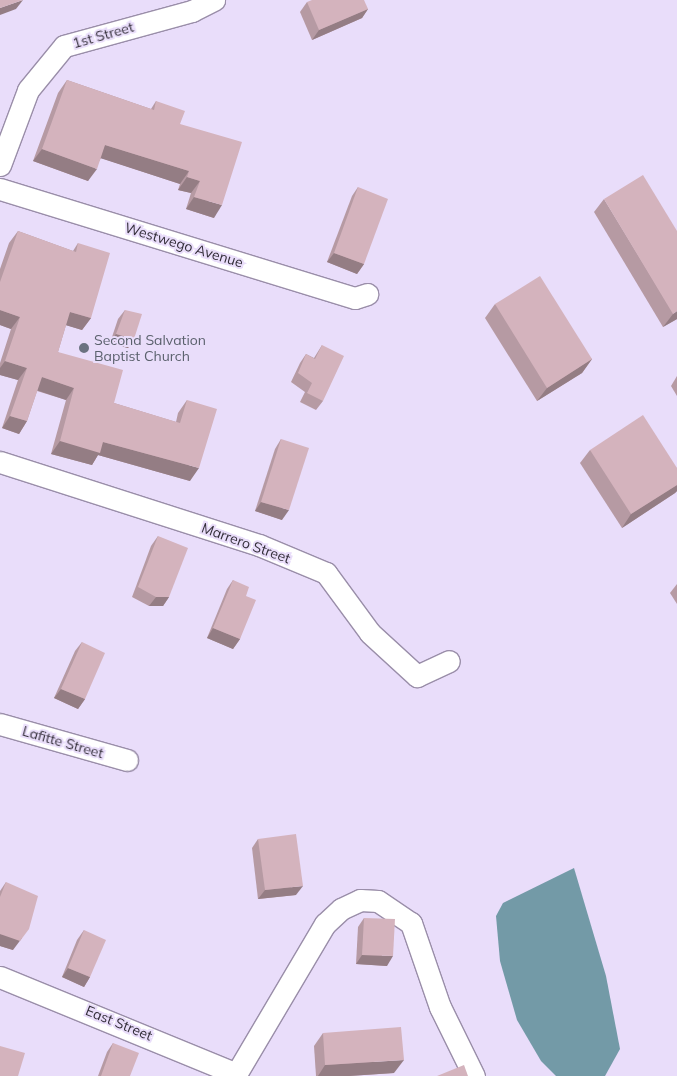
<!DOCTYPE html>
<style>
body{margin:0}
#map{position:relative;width:677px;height:1076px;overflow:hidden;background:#e9ddfa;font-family:Mulish,sans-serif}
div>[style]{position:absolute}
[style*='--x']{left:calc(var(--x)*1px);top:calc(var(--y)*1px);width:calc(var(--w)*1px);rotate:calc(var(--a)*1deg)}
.water>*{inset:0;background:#739aa7}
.roads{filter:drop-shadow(1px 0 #9a8ea9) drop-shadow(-1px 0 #9a8ea9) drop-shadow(0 1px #9a8ea9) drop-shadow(0 -1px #9a8ea9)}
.street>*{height:21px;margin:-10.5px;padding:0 10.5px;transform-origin:10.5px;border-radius:10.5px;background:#fff}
.wall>*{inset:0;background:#b69aa3}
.shaded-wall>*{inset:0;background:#947d84}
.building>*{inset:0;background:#d4b3bd}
.dots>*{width:14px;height:14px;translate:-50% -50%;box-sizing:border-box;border:2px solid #e9ddfa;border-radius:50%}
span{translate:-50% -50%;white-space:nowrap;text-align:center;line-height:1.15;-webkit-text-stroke:4px #e9ddfa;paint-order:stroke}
.street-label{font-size:14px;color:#322d38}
.worship-label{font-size:14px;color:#5b616d}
.left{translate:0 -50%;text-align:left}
</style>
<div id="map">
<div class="water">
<i style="clip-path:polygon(574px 868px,606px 976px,620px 1049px,605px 1076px,556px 1076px,541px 1061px,517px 1020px,500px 961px,496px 916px,503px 903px)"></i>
</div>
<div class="roads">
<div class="street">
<i style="--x:0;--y:165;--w:80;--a:-69.5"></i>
<i style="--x:28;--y:90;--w:57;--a:-50.7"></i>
<i style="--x:64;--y:46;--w:133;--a:-15.3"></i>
<i style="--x:192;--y:11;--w:25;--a:-27"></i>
<i style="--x:0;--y:189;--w:371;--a:17.1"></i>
<i style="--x:355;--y:298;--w:13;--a:-18"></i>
<i style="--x:0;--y:462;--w:272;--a:17.8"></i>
<i style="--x:259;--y:545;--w:73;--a:22.7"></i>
<i style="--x:326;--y:573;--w:74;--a:53.7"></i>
<i style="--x:370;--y:633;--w:64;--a:42.5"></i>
<i style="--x:417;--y:676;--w:35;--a:-25"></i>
<i style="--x:0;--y:724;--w:132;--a:15.8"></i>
<i style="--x:0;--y:977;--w:255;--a:22.3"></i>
<i style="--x:235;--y:1076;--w:177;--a:-59.4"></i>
<i style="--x:325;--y:924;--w:22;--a:-43"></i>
<i style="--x:341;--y:909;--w:21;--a:-25"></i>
<i style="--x:360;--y:900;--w:18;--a:3"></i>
<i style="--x:378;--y:901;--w:40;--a:34"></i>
<i style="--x:411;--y:923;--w:89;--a:71"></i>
<i style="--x:440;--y:1007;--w:77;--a:63.8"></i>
</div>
</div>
<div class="wall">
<i style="clip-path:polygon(307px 2px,368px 9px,362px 18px,312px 40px,300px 12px)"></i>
<i style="clip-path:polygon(67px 80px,151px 109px,156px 101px,180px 124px,214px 218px,186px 209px,191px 193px,178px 190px,180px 184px,101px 158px,88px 181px,33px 161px,58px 93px)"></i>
<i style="clip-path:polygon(358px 187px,364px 264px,357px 274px,327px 262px,352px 196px)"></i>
<i style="clip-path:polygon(604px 199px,677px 319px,663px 327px,594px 212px)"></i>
<i style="clip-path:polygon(18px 231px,73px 251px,78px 243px,91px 318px,82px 330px,66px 325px,58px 352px,114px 403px,176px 422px,178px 413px,187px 400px,190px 481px,98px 455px,92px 465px,51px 454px,66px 400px,37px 391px,27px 421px,19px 434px,2px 428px,18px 380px,0 375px,0 363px,11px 329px,0 325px,0 269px,9px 243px)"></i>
<i style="clip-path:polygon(495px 304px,592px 359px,582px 373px,537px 401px,485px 318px)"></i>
<i style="clip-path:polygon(125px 310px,134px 339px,128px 348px,110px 343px,118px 319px)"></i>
<i style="clip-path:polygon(322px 345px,323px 401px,316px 410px,300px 402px,305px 392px,291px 382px,300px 363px,306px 354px,314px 358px)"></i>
<i style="clip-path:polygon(677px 376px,677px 396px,671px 386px)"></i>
<i style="clip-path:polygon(281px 439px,282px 520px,255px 511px,275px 449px)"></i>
<i style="clip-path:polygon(590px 450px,677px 468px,677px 491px,675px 493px,622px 528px,580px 463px)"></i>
<i style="clip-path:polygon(158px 536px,169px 597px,163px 606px,149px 606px,132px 597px,151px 546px)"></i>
<i style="clip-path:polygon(233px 580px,246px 596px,240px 639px,233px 649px,207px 638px,227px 589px)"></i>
<i style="clip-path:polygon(677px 584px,677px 604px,670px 593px)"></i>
<i style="clip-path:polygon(82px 642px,85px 699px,78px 709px,54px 698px,75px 651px)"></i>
<i style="clip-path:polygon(258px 839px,296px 895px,258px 899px,252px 848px)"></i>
<i style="clip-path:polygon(6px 882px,13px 950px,0 946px,0 891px)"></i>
<i style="clip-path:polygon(364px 918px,387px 966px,356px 964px,358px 927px)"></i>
<i style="clip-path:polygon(84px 930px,90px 977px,84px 987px,62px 977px,77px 940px)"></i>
<i style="clip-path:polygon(323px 1033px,394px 1073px,349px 1076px,316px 1076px,314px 1046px)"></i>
<i style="clip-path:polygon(113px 1043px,130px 1076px,98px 1076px,107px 1052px)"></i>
</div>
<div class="shaded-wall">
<i style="clip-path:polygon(23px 0,16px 9px,0 15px,0 8px)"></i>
<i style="clip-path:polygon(368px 9px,362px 18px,312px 40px,319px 30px)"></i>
<i style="clip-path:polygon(105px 145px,189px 171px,180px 184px,97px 157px)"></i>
<i style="clip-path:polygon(42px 149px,97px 169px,88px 181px,33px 161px)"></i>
<i style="clip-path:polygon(187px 177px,200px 181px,191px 193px,178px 190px)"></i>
<i style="clip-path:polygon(194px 197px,222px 205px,214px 218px,186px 209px)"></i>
<i style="clip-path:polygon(334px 253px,364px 264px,357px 274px,327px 262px)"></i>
<i style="clip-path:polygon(0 310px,20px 317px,11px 329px,0 325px)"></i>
<i style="clip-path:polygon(677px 311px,677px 319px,663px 327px,673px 314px)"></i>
<i style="clip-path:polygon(70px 312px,91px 318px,82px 330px,62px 324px)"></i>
<i style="clip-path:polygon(116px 334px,134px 339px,128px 348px,110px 343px)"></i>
<i style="clip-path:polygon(592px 359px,582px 373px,537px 401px,547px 388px)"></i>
<i style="clip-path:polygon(5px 361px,27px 368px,18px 380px,0 375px,0 368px)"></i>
<i style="clip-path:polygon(42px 377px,74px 388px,66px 400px,33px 389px)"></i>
<i style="clip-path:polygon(10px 416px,27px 421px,19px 434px,2px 428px)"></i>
<i style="clip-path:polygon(60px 441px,103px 442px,199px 468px,190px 481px,98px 455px,92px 465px,51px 454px)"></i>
<i style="clip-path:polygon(677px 485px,677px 491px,675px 493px,622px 528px,631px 514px)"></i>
<i style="clip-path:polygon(261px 502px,289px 510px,282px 520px,255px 511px)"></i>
<i style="clip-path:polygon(156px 597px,169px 597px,163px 606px,149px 606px)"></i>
<i style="clip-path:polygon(213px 628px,240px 639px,233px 649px,207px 638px)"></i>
<i style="clip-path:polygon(61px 689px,85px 699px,78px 709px,54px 698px)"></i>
<i style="clip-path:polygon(303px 886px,296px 895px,258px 899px,265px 890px)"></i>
<i style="clip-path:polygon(0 934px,22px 938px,13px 950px,0 946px)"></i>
<i style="clip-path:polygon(362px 955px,393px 956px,387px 966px,356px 964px)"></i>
<i style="clip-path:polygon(68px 968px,90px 977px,84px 987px,62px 977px)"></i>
<i style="clip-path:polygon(404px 1060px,394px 1073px,349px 1076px,318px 1076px,325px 1065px)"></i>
</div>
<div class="building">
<i style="clip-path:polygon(0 0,23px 0,0 8px)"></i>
<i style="clip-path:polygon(312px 0,364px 0,368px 9px,319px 30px,307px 2px)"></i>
<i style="clip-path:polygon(67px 80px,154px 110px,156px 101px,185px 111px,180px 124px,242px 142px,222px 205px,194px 197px,200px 181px,187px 177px,189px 171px,105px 145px,97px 169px,42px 149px)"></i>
<i style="clip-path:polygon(643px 175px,677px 231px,677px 311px,673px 314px,604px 199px)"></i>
<i style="clip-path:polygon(358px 187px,388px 199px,364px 264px,334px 253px)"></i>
<i style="clip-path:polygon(18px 231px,76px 252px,78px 243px,110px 253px,91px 318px,70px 312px,58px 352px,123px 370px,114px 403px,180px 423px,187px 400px,217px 409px,199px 468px,103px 442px,100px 453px,60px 441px,74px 388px,42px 377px,27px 421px,10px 416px,27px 368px,5px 361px,20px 317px,0 310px,0 282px)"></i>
<i style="clip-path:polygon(540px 276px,592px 359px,547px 388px,495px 304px)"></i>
<i style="clip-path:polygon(125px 310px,142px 314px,134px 339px,116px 334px)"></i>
<i style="clip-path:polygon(322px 345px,344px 356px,323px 401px,307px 393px,312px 383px,298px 373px,306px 354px,315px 359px)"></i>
<i style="clip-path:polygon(643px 415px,677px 468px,677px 485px,631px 514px,590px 450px)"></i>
<i style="clip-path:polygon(281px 439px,309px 448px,289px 510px,261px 502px)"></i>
<i style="clip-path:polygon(158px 536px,188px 548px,169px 597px,156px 597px,138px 587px)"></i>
<i style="clip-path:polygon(233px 580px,249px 587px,246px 596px,256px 600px,240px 639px,213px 628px)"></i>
<i style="clip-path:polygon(82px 642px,105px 653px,85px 699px,61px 689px)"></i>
<i style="clip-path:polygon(296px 834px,303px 886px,265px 890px,258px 839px)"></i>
<i style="clip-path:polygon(6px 882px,38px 896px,29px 929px,20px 941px,0 934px,0 897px)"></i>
<i style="clip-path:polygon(364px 918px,395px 919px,393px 956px,362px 955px)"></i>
<i style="clip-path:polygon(84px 930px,106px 940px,90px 977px,68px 968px)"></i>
<i style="clip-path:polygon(401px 1027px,404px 1060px,325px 1065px,323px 1033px)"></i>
<i style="clip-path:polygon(113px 1043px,139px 1053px,130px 1076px,101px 1076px)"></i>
<i style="clip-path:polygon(0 1046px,25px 1053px,18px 1076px,0 1076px)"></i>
<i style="clip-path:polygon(464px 1065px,468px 1076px,437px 1076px)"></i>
</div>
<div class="dots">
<i style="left:84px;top:348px;background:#6b7280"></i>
</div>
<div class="street-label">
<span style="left:103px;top:35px;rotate:-16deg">1st Street</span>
<span style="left:184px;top:245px;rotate:17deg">Westwego Avenue</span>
<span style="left:246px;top:543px;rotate:20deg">Marrero Street</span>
<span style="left:63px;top:742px;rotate:16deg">Lafitte Street</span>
<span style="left:119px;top:1023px;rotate:22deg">East Street</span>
</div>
<div class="worship-label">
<span class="left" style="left:94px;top:348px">Second Salvation<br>Baptist Church</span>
</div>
</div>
